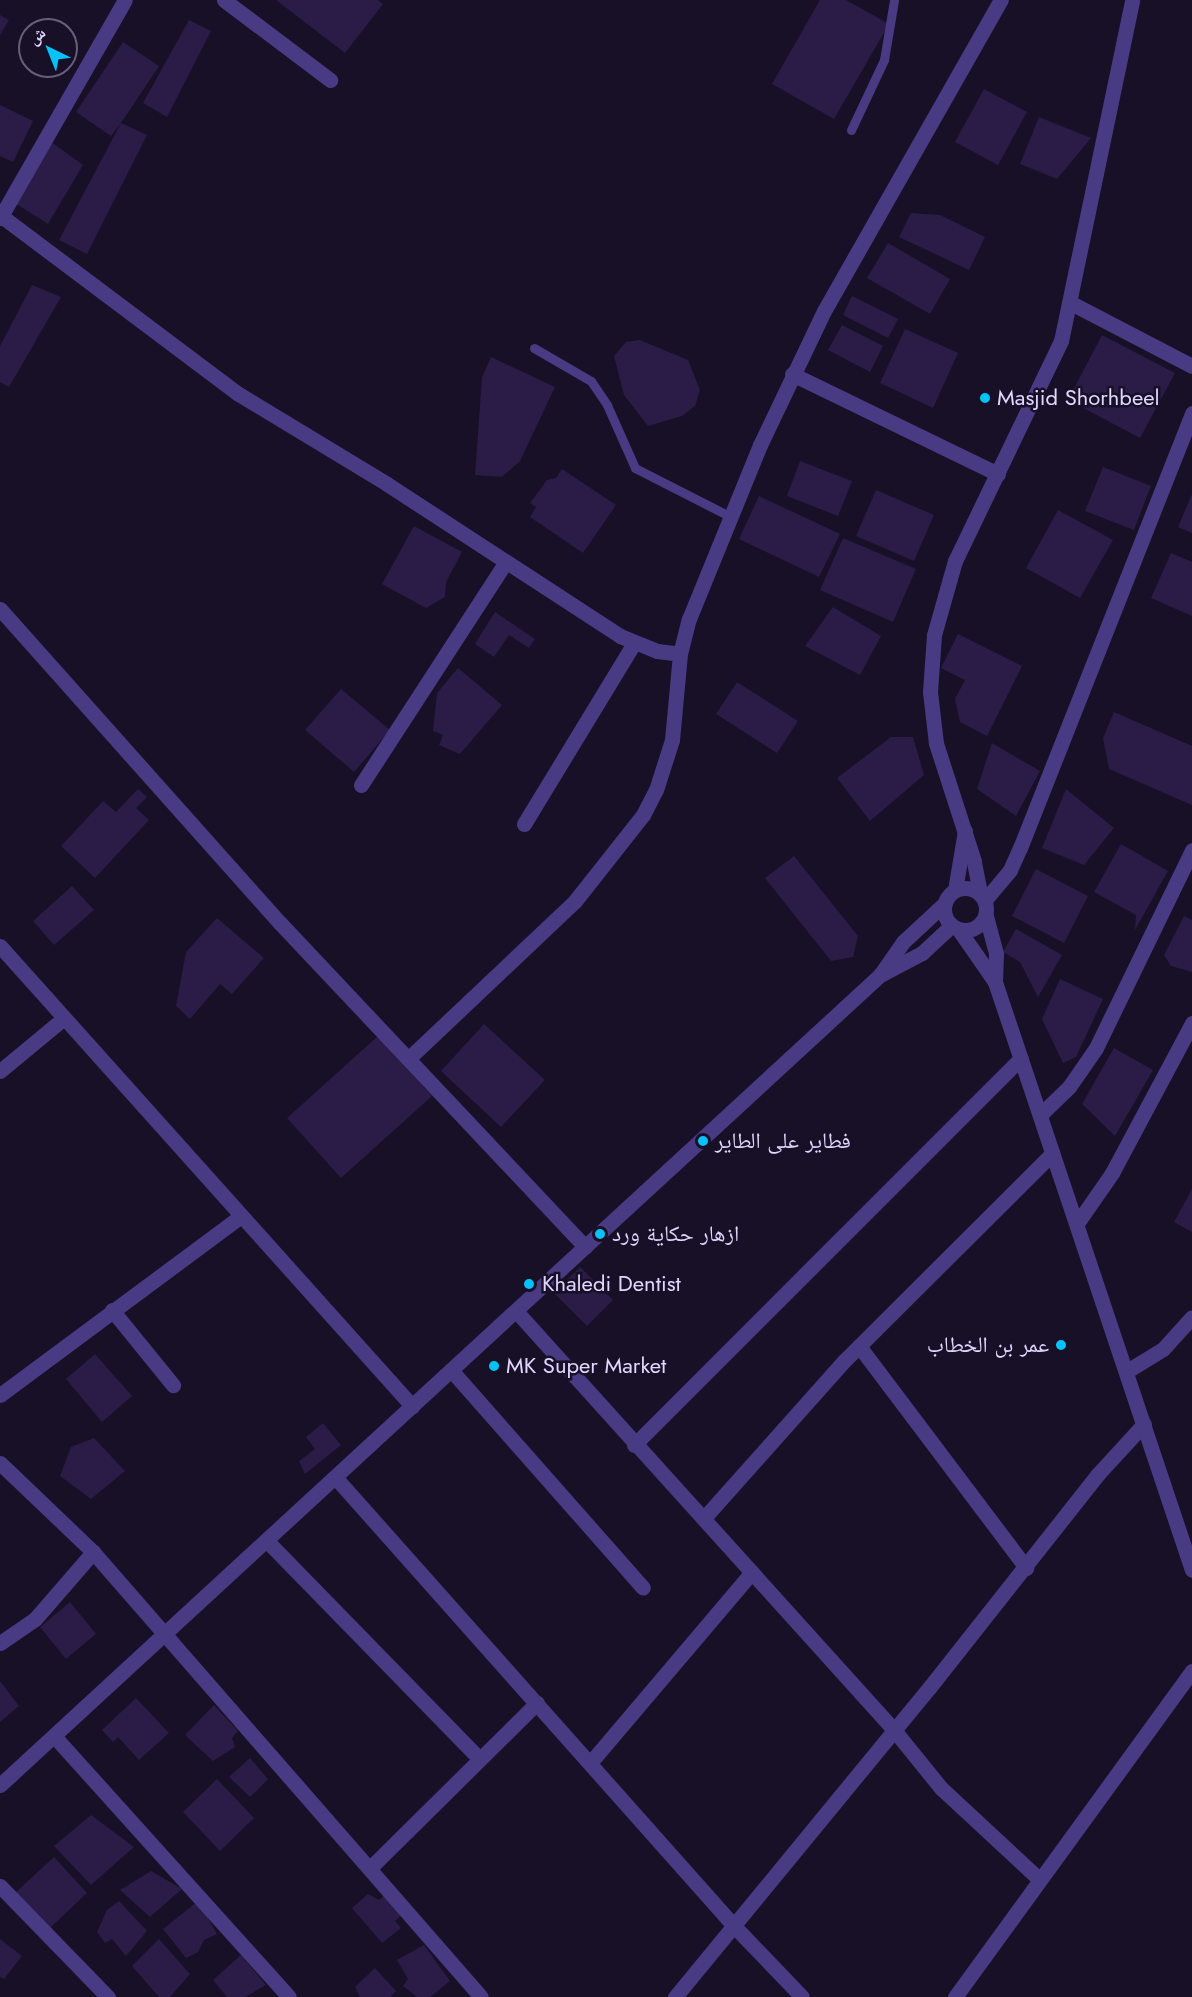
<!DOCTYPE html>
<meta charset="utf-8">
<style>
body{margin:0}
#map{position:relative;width:1192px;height:1997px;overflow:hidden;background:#171026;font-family:Jost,"Noto Naskh Arabic",sans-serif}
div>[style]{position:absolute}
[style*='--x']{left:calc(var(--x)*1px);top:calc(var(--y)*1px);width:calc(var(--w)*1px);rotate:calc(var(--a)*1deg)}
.building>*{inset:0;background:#2a1c47}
.service>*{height:9px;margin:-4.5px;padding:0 4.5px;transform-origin:4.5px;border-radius:4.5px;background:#483b84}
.minor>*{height:15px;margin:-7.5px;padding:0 7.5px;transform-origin:7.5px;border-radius:7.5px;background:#483b84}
.tertiary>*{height:15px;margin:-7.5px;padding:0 7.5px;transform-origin:7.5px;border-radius:7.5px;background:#483b84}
.tertiary>.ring{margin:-7.5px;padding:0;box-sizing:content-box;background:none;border:15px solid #483b84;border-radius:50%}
.dots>*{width:16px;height:16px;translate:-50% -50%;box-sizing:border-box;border:3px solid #171026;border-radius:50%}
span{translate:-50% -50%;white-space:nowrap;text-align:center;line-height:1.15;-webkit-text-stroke:5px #171026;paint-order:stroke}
.poi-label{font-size:22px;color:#e0d6fe}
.left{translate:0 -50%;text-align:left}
.right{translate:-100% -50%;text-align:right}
.north{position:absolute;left:18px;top:18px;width:60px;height:60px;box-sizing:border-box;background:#171026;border:2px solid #675f7c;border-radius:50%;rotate:317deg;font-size:16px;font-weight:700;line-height:24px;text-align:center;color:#e0d6fe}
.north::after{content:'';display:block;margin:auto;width:21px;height:27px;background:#05c2fb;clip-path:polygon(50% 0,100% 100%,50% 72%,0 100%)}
</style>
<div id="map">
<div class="building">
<i style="clip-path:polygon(276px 0,378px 0,383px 4px,345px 53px)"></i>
<i style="clip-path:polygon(820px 0,846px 0,889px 24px,834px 119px,772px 84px)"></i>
<i style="clip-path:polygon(0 15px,9px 20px,0 35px)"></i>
<i style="clip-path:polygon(189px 20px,211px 31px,167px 117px,143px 103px)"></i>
<i style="clip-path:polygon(123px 42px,159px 66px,121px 123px,147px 135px,87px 254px,59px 240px,121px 123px,111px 136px,76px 112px)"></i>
<i style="clip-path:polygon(984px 89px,1027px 112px,998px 165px,955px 142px)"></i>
<i style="clip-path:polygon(0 105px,33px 121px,13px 162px,0 156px)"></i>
<i style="clip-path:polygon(1039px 117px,1091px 138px,1057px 179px,1020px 164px)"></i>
<i style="clip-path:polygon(50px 141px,83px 165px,48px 224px,15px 203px)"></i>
<i style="clip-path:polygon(911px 213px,940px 215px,985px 237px,969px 270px,899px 237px)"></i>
<i style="clip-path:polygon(888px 243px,950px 279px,930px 314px,867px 278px)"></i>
<i style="clip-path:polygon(32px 285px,61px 297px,9px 387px,0 382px,0 346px)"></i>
<i style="clip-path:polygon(852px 296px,898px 319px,888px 338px,843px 315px)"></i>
<i style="clip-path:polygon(842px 325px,883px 346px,870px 372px,828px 350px)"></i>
<i style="clip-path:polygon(905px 329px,958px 353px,933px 408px,880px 383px)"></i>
<i style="clip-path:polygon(1102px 335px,1175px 373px,1140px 438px,1068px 400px)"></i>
<i style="clip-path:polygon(640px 340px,688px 360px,700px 390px,695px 406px,682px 416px,648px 426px,624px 395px,614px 356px,626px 342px)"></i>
<i style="clip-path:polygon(491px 357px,555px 387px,520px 461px,502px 477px,475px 475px,482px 377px)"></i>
<i style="clip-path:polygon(800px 461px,852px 481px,838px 516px,787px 496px)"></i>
<i style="clip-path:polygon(1103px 467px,1151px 486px,1134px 530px,1085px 511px)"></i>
<i style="clip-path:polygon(562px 469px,616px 505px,583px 553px,530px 517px,536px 507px,530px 503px,547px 480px,556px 478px)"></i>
<i style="clip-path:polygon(876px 490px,934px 515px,914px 561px,856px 536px)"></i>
<i style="clip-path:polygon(1192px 494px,1192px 533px,1178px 527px)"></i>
<i style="clip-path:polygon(759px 496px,840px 534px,819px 577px,739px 539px)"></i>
<i style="clip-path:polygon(1058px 510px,1113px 540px,1080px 598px,1026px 568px)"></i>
<i style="clip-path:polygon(414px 526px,462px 552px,446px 582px,445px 597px,426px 608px,382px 584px)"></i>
<i style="clip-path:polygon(843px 538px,916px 569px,893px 622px,820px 590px)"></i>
<i style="clip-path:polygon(1171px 553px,1192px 562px,1192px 616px,1151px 598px)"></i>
<i style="clip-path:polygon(833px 607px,881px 636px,860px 675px,805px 646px)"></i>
<i style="clip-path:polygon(495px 612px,535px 639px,529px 648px,509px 635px,494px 657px,475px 644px)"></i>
<i style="clip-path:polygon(958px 634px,1022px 666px,987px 736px,960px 722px,955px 699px,965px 680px,941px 668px)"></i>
<i style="clip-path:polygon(458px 668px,502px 705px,460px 754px,439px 745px,443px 735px,433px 731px,437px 693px)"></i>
<i style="clip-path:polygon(737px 682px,798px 721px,777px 753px,716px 714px)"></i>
<i style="clip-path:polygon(341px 689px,390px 730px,354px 772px,305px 730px)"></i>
<i style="clip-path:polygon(1114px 712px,1192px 746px,1192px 805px,1109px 769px,1103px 738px)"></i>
<i style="clip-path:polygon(891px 737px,913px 737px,924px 775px,870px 821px,837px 778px)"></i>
<i style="clip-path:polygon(992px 743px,1040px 771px,1016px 816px,977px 789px)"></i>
<i style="clip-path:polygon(138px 789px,147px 797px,136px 808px,149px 820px,95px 878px,61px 846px,103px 801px,116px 812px)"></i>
<i style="clip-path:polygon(1066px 789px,1114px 828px,1084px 865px,1042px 848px)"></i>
<i style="clip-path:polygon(1121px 844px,1168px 871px,1135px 930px,1136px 915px,1094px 892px)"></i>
<i style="clip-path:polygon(794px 856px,858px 936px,853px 957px,831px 961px,765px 878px)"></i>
<i style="clip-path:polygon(1036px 869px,1088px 896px,1064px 943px,1012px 916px)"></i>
<i style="clip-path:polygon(72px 886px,94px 910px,54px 945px,33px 921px)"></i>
<i style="clip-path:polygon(1184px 916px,1192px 920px,1192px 972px,1171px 966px,1164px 955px)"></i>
<i style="clip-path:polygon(217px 918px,264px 958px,232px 994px,220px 984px,190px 1019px,176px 1006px,186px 952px)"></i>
<i style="clip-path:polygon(1016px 929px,1062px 955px,1038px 997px,1020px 962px,1003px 952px)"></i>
<i style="clip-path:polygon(1060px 979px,1103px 999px,1076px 1057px,1063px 1063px,1042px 1019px)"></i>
<i style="clip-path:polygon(484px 1024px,545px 1080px,501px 1127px,441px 1071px)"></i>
<i style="clip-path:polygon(378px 1036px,432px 1096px,341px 1178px,287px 1118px)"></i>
<i style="clip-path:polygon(1114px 1048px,1153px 1070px,1115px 1136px,1082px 1104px)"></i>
<i style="clip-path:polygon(1192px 1189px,1192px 1232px,1174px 1222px)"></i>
<i style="clip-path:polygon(580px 1267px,613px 1300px,587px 1326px,554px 1293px)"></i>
<i style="clip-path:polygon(95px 1354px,132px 1396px,102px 1422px,66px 1379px)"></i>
<i style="clip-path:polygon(323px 1423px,341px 1445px,305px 1474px,299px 1461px,315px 1449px,306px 1437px)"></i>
<i style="clip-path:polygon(94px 1438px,125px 1471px,91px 1499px,60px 1476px,71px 1447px)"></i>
<i style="clip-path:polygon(70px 1602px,96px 1634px,66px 1659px,40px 1627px)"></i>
<i style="clip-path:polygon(0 1681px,19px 1706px,0 1722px)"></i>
<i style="clip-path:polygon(136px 1698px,169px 1733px,139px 1760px,118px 1737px,113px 1742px,102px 1730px)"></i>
<i style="clip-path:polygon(214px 1705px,238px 1731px,232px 1738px,235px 1747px,213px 1761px,185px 1735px)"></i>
<i style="clip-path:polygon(250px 1758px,268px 1779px,250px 1797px,229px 1777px)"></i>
<i style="clip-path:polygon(217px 1779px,254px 1818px,220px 1851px,183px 1812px)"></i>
<i style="clip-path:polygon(91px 1815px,134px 1847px,91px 1885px,54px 1846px)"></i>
<i style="clip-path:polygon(54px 1857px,87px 1893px,49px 1929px,16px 1892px)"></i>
<i style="clip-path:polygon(151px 1871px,182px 1889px,150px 1917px,120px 1890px)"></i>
<i style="clip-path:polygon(368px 1894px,379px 1900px,386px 1894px,403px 1914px,395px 1921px,401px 1928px,382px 1943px,352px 1908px)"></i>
<i style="clip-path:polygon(119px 1901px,147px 1931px,126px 1956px,112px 1939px,105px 1943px,97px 1932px,107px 1910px)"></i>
<i style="clip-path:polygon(198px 1901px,217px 1934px,204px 1940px,198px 1952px,186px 1958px,163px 1929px)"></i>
<i style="clip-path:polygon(0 1939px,22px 1956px,4px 1979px,0 1977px)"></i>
<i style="clip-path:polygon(159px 1939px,190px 1974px,170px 1997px,159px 1997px,132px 1966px)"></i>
<i style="clip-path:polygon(424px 1945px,450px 1981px,430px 1997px,417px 1997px,403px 1986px,408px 1979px,397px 1960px)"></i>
<i style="clip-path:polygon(241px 1955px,266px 1985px,245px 1997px,227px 1997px,213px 1980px)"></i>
<i style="clip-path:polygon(375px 1968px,396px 1991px,390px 1997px,360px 1997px,355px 1987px)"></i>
</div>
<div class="service">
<i style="--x:851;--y:130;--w:77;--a:-64.8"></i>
<i style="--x:884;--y:60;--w:61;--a:-80.5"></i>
<i style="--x:534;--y:348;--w:66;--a:30.1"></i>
<i style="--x:591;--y:381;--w:29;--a:56"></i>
<i style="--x:607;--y:405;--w:69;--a:66"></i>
<i style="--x:635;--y:468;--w:108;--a:27"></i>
</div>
<div class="minor">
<i style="--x:224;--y:0;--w:133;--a:37"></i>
<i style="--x:0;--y:215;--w:296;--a:36.9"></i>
<i style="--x:237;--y:393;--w:175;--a:31.2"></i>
<i style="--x:387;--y:484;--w:278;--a:33.1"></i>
<i style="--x:620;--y:636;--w:40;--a:22"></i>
<i style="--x:657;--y:651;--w:23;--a:7"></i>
<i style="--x:0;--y:218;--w:251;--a:-60.2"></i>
<i style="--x:1071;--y:303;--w:136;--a:27.5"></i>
<i style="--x:792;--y:374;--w:229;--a:25.9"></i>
<i style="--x:0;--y:609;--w:421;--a:48.3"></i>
<i style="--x:280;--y:923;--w:445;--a:46.7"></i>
<i style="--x:361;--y:785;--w:266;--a:-57"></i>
<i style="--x:524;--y:824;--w:212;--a:-58.7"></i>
<i style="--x:985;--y:900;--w:39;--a:-50"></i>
<i style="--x:1010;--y:870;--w:24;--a:-66"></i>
<i style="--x:1020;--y:848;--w:468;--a:-68.4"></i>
<i style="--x:0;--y:946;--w:618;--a:48.15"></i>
<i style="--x:409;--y:1058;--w:228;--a:-43.4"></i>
<i style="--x:575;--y:901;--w:110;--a:-51.7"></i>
<i style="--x:643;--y:815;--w:28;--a:-63"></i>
<i style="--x:656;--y:790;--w:52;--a:-72.3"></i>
<i style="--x:672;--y:740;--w:86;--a:-84.7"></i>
<i style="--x:680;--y:654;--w:36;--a:-76"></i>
<i style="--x:689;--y:619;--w:188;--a:-67.8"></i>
<i style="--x:760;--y:445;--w:148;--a:-64.5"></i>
<i style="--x:824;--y:311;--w:358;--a:-60.4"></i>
<i style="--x:0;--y:1071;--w:83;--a:-39.6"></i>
<i style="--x:1041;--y:1114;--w:39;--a:-44"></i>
<i style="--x:1069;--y:1087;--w:47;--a:-55.3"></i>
<i style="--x:1096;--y:1048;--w:220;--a:-64.1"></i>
<i style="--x:1078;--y:1222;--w:60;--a:-55.2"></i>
<i style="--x:1112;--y:1173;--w:170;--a:-61.9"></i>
<i style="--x:112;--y:1310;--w:97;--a:50.9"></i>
<i style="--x:516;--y:1311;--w:564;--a:47.94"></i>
<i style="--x:894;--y:1730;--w:75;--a:51"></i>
<i style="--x:941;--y:1788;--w:132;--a:42.9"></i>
<i style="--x:859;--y:1346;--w:278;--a:53"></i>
<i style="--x:451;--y:1370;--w:290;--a:48.6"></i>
<i style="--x:1127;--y:1371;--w:42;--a:-31.4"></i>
<i style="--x:1163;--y:1349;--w:43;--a:-47.8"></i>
<i style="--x:0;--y:1395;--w:299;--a:-36.6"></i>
<i style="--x:634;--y:1445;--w:547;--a:-45"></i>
<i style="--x:0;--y:1463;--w:129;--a:43.7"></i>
<i style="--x:93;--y:1552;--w:590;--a:48.91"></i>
<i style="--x:335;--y:1477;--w:601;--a:48.37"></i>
<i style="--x:734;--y:1926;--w:98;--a:46.2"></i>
<i style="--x:704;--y:1518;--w:212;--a:-48.3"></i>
<i style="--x:845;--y:1360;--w:293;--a:-44.9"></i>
<i style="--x:266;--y:1540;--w:306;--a:45.7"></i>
<i style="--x:0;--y:1643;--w:42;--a:-34.4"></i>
<i style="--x:35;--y:1619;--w:89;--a:-49.1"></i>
<i style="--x:54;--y:1736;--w:351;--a:48"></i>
<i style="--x:590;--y:1763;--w:250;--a:-49.7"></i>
<i style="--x:370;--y:1868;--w:235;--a:-44.7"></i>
<i style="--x:0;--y:1886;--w:155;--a:45.8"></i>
<i style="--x:675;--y:1997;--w:400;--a:-50.6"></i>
<i style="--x:929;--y:1688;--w:273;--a:-51.7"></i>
<i style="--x:1098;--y:1474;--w:68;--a:-47.4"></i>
<i style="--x:955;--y:1997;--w:403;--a:-54"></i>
</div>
<div class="tertiary">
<i class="ring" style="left:944px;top:888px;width:27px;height:27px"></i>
<i style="--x:955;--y:890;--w:60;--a:-80.4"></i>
<i style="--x:980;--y:893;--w:33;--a:-101"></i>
<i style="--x:974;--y:861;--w:124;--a:-107.9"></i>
<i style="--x:936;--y:743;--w:51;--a:-96.7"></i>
<i style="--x:930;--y:692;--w:57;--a:-86"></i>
<i style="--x:934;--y:635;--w:77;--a:-74.2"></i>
<i style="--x:955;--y:561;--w:244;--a:-64.3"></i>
<i style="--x:1061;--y:341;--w:348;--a:-78.2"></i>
<i style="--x:986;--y:916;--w:39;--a:75"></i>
<i style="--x:996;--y:954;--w:28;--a:92"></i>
<i style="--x:959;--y:930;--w:63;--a:55.3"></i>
<i style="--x:995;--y:982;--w:620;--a:71.48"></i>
<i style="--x:880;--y:975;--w:47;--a:-27.6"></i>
<i style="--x:922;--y:953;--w:40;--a:-43"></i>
<i style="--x:0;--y:1785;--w:1196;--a:-42.63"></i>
<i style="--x:880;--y:975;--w:40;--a:-55.1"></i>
<i style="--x:903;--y:942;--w:57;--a:-42.9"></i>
</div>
<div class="dots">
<i style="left:985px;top:398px;background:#05c2fb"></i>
<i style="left:703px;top:1141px;background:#05c2fb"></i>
<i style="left:600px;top:1234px;background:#05c2fb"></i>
<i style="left:529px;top:1284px;background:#05c2fb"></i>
<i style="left:1061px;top:1345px;background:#05c2fb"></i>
<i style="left:494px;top:1366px;background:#05c2fb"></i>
</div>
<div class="poi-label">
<span class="left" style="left:997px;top:398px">Masjid Shorhbeel</span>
<span class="left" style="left:715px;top:1141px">فطاير على الطاير</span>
<span class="left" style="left:612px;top:1234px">ازهار حكاية ورد</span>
<span class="left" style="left:542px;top:1284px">Khaledi Dentist</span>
<span class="right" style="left:1049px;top:1345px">عمر بن الخطاب</span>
<span class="left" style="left:506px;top:1366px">MK Super Market</span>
</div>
<div class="north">ش</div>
</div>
